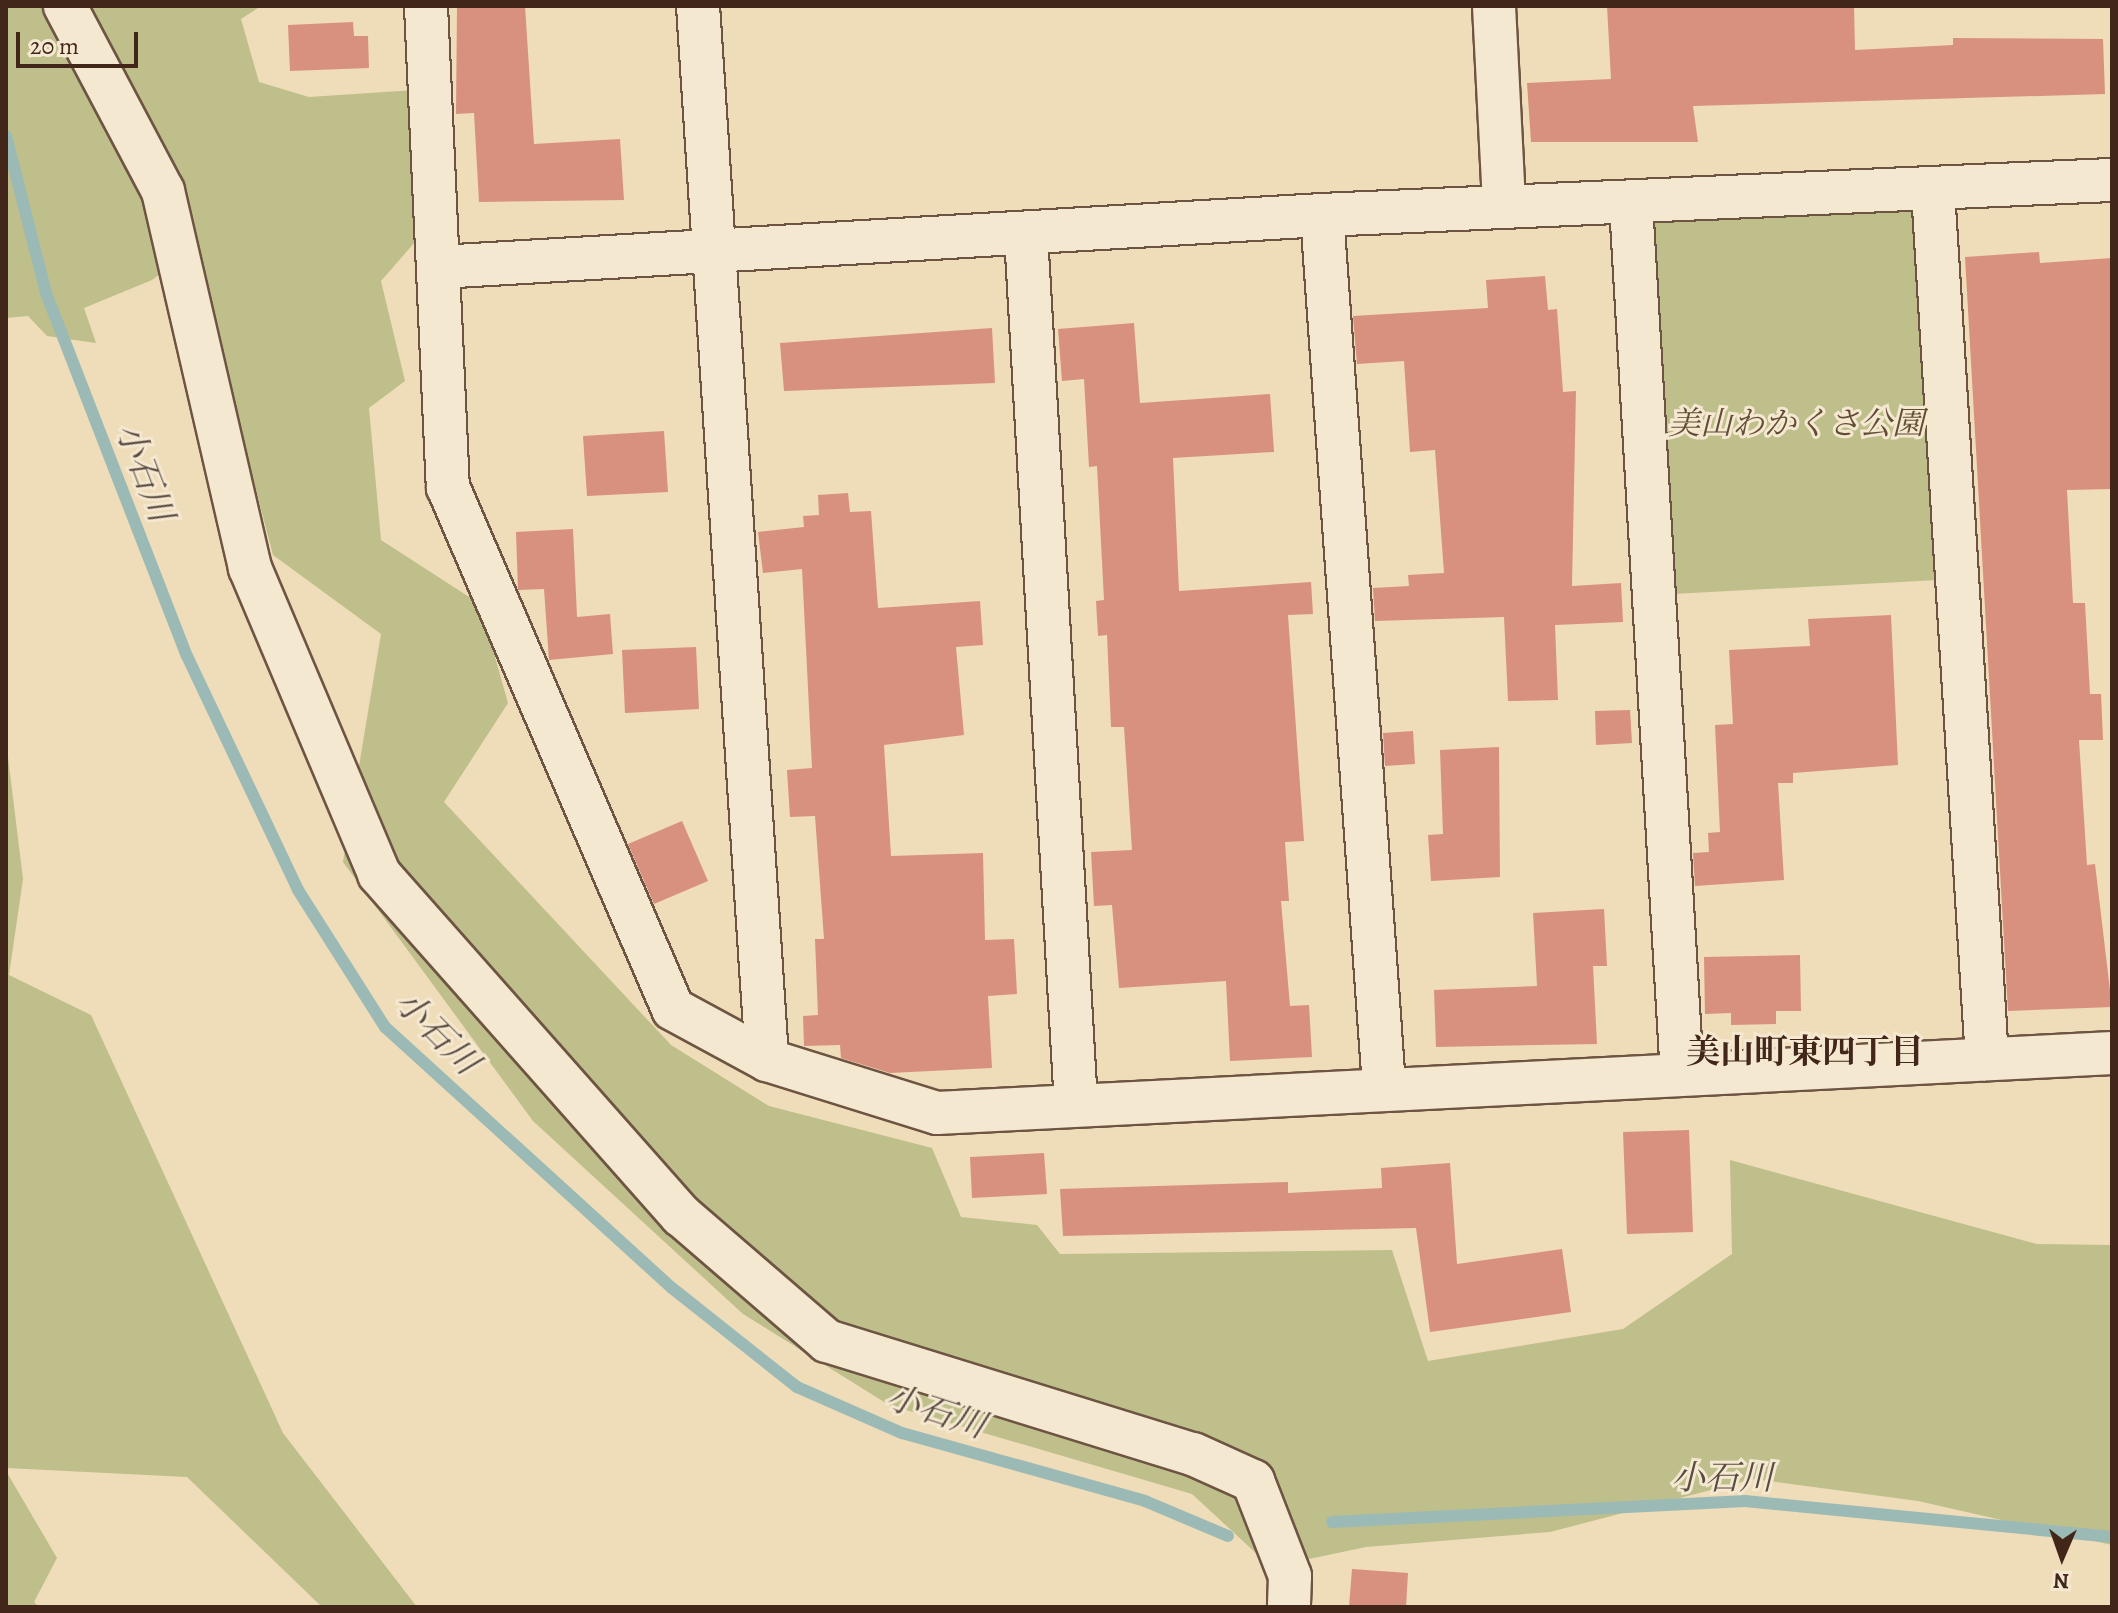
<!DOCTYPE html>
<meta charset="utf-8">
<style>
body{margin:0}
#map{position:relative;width:2118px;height:1613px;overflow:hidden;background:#efdcb8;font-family:Alegreya,"Noto Serif JP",serif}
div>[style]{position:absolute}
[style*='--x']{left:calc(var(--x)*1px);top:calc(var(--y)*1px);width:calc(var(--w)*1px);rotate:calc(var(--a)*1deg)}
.green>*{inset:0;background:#bebf8b}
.stream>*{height:12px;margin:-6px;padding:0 6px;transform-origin:6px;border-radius:6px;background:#9bbab5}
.building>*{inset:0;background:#d8917f}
.roads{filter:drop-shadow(2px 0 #6e5442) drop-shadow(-2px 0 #6e5442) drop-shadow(0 2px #6e5442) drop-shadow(0 -2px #6e5442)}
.minor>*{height:42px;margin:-21px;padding:0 21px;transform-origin:21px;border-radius:21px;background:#f5e8d1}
span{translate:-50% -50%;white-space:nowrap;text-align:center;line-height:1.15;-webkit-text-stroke:6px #f5e8d1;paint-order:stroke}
.park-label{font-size:32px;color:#624c36;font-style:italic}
.water-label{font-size:34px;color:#594b41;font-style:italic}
.neighbourhood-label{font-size:34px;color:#43261a;font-weight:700}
.frame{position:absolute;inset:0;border:8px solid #43261a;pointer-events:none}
.north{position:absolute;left:2022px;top:1517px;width:80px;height:80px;-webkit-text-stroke:6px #f5e8d1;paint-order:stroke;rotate:182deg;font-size:22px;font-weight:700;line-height:32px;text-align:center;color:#43261a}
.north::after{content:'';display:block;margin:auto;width:28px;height:36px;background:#43261a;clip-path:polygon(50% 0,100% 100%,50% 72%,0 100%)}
.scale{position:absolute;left:16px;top:32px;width:122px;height:36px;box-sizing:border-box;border:4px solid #43261a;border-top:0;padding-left:10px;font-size:24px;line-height:28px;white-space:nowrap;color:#43261a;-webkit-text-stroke:6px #f5e8d1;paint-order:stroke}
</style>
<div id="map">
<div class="green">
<i style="clip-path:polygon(6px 6px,261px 6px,241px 19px,259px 82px,309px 97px,415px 90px,422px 234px,381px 281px,405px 381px,369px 408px,381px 540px,480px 604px,508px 703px,444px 802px,671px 1045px,769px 1106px,932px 1148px,961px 1217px,1037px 1225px,1060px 1254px,1392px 1250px,1428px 1361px,1623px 1329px,1732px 1254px,1730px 1160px,2037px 1244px,2112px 1245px,2112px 1545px,1918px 1501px,1753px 1479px,1550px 1532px,1366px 1547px,1271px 1567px,1192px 1494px,889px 1405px,743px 1314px,533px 1121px,343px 862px,381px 634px,273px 555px,193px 249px,152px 280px,84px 308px,96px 343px,47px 336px,28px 316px,6px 318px)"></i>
<i style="clip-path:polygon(1933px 191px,1957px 579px,1654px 595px,1631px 204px)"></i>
<i style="clip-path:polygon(6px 741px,23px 879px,9px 975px,91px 1015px,283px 1433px,417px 1607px,322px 1607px,187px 1477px,6px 1468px)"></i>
<i style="clip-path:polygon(6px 1471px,57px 1558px,34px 1602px,39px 1607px,6px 1607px)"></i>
</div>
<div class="stream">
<i style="--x:6;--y:136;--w:162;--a:75.7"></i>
<i style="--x:46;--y:293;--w:389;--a:68.8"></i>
<i style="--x:187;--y:656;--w:259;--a:64.6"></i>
<i style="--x:298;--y:890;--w:162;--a:57.6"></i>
<i style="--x:385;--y:1027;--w:388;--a:42.3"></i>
<i style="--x:672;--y:1288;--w:159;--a:38.4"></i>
<i style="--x:797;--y:1387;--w:115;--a:23.7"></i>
<i style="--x:902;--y:1433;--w:252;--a:15.6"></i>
<i style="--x:1145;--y:1501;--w:90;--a:22.9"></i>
<i style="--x:1332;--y:1522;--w:414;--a:-2.9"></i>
<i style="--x:1745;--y:1501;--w:369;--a:5.6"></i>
</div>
<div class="building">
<i style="clip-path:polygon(457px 6px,525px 6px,534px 144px,620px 139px,624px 200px,479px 202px,474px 113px,456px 114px)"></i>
<i style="clip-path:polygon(1607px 6px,1854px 6px,1855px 50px,1953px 45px,1953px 38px,2103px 39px,2105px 94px,1693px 106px,1698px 142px,1531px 142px,1527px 83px,1611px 79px)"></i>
<i style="clip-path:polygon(353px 22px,354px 36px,368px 36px,369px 68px,290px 71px,288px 25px)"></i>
<i style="clip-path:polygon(2039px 252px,2040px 263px,2112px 258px,2112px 489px,2067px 490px,2073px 603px,2085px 603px,2090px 694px,2101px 694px,2103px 740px,2079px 740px,2087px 865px,2095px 864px,2112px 1007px,2008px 1011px,1965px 257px)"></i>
<i style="clip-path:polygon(1545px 276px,1548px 310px,1557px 309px,1563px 392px,1576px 391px,1572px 586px,1621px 583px,1623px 622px,1555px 625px,1558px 700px,1508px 701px,1504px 617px,1375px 621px,1373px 588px,1409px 586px,1408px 575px,1444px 573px,1435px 450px,1410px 452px,1404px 361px,1357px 364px,1353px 316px,1488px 308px,1486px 280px)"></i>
<i style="clip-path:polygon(1134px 323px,1140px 403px,1270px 394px,1274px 452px,1173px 458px,1179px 591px,1311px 582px,1313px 614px,1288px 615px,1304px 841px,1285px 842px,1289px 901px,1281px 901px,1290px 1006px,1309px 1005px,1312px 1057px,1230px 1061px,1226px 981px,1119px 988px,1112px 905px,1094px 906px,1091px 852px,1132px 850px,1124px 727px,1111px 727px,1107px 635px,1098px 636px,1096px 601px,1104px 600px,1097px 466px,1089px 467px,1084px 379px,1062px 381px,1058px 329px)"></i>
<i style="clip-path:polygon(992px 328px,995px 383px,784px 391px,780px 343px)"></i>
<i style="clip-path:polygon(664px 431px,668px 492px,587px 496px,583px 436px)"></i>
<i style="clip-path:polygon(848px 493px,850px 512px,871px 511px,878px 608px,980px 601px,983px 645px,956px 647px,964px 735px,884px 745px,891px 856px,983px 853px,985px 940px,1014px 939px,1017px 994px,988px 996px,992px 1068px,890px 1073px,841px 1058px,840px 1045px,804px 1046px,803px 1016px,818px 1015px,815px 939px,824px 939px,815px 816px,790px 817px,787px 770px,812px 768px,802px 569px,763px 573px,758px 532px,804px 527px,803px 516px,819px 515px,818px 495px)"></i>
<i style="clip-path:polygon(573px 529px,577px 617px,610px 614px,613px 654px,549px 660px,544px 589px,518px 590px,516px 532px)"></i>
<i style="clip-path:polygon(1891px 615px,1898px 765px,1793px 773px,1793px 783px,1778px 783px,1784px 880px,1695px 886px,1693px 853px,1709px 852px,1708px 833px,1720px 832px,1715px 725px,1733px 724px,1729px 650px,1810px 646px,1808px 619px)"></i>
<i style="clip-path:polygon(696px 647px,699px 709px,625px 713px,622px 650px)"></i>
<i style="clip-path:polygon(1630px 710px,1632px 743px,1596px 745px,1595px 711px)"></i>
<i style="clip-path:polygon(1413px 731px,1415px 764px,1385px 766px,1383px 733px)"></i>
<i style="clip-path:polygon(1499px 747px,1500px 877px,1431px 881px,1428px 835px,1443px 834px,1440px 750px)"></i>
<i style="clip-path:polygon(682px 821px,708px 881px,654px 904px,628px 844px)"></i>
<i style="clip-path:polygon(1604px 909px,1607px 966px,1593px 966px,1597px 1044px,1436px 1047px,1434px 990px,1537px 986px,1533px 913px)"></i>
<i style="clip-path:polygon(1800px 955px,1801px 1011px,1776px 1011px,1776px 1024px,1731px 1025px,1731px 1013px,1705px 1014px,1704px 957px)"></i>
<i style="clip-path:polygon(1689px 1130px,1693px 1232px,1627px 1234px,1623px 1132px)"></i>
<i style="clip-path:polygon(1044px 1153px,1047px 1194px,972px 1198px,970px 1157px)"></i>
<i style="clip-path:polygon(1450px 1163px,1457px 1264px,1562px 1249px,1571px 1312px,1430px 1332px,1416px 1228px,1063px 1236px,1060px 1189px,1288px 1182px,1288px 1193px,1382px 1188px,1381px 1168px)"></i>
<i style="clip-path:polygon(1352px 1569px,1408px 1573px,1406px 1607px,1349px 1607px)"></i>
</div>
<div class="roads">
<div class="minor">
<i style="--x:65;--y:6;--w:209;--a:62.1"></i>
<i style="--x:163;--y:191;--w:387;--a:77"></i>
<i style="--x:250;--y:568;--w:332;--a:67.1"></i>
<i style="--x:379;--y:874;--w:456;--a:48.5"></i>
<i style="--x:681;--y:1215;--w:193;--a:40.8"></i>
<i style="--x:827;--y:1341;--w:383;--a:17.2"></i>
<i style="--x:1193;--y:1454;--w:66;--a:24.2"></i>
<i style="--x:1253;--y:1481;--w:102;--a:68.7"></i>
<i style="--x:1290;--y:1576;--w:31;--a:92"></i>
<i style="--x:426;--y:6;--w:482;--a:87.4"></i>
<i style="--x:448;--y:487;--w:568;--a:66.68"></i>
<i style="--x:673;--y:1009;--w:107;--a:28.5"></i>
<i style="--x:767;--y:1060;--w:178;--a:17.3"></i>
<i style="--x:937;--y:1113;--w:1177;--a:-2.92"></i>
<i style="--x:698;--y:6;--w:1056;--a:86.25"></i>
<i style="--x:1494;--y:6;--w:200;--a:87.1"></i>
<i style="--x:1933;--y:191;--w:870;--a:86.44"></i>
<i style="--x:1631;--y:204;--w:871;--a:86.65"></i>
<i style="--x:1322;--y:215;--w:874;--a:85.93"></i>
<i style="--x:1026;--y:235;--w:871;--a:86.71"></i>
<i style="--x:439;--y:267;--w:885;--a:-3.37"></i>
<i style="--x:1322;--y:215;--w:791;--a:-2.54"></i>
</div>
</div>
<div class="park-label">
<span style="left:1796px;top:423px">美山わかくさ公園</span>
</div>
<div class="water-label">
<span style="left:145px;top:472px;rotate:69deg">小石川</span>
<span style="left:437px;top:1032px;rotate:45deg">小石川</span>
<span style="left:936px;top:1411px;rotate:18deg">小石川</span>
<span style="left:1722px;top:1478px">小石川</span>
</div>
<div class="neighbourhood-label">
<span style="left:1805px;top:1052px">美山町東四丁目</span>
</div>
<div class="frame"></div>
<div class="north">N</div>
<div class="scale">20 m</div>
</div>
